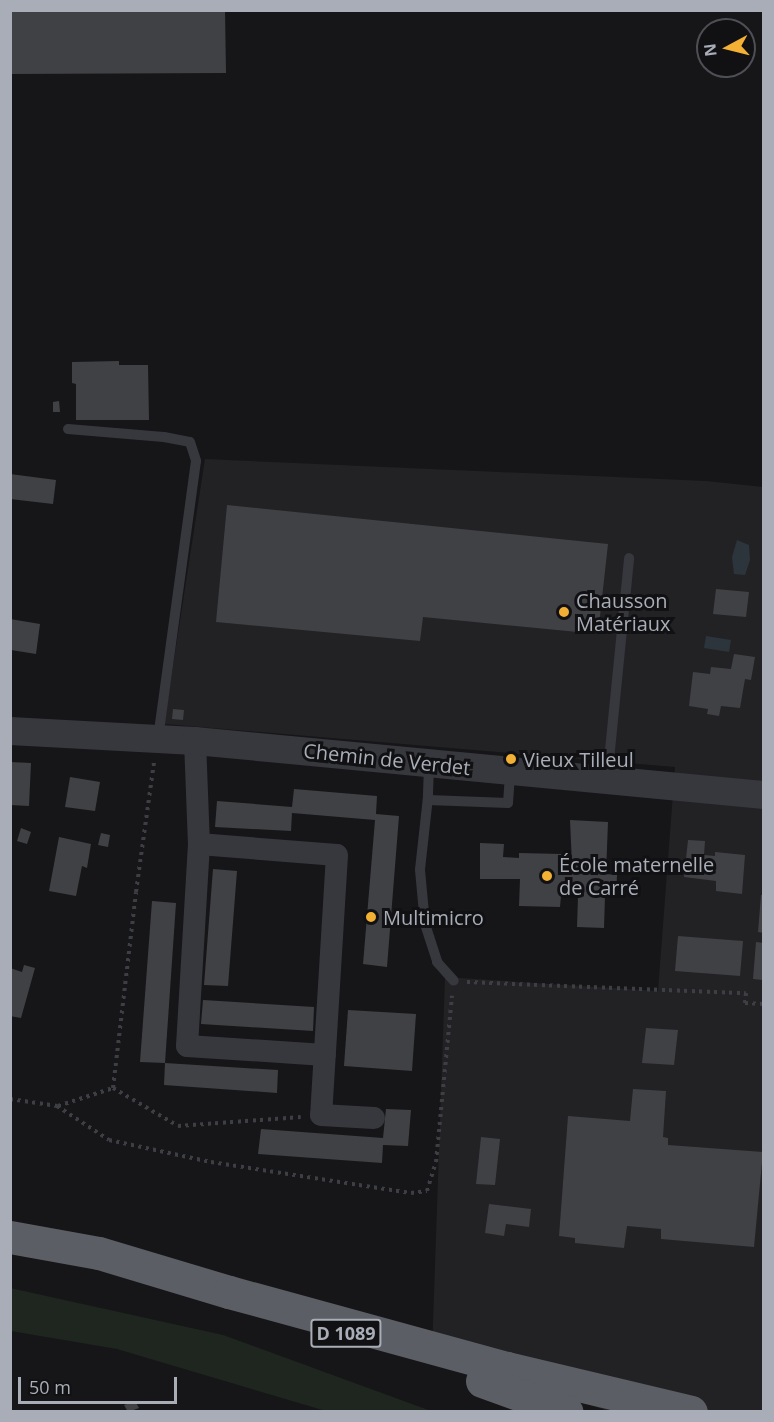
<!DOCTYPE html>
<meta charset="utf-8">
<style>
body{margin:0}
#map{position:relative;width:774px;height:1422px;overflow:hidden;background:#161618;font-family:"Open Sans",sans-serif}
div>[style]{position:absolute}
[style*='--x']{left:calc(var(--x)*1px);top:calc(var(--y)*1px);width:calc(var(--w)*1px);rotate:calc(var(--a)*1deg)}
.built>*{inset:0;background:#222225}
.green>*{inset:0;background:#1e261f}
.water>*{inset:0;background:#2c353c}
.building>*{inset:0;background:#404145}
.path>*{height:4px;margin-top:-2px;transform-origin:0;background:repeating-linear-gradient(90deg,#3d3f44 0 3px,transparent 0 7.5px)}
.service>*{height:10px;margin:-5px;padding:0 5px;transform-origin:5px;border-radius:5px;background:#37383d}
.minor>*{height:22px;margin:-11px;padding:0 11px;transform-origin:11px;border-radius:11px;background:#37383d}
.tertiary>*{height:28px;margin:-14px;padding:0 14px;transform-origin:14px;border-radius:14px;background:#37383d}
.trunk>*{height:33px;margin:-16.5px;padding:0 16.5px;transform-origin:16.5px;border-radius:16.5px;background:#5b5e65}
.dots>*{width:16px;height:16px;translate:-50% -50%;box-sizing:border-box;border:3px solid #111113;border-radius:50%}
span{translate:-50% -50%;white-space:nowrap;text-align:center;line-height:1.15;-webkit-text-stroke:6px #111113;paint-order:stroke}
.shield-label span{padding:2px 4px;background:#111113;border:2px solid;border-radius:4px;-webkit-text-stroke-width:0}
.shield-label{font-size:18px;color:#a8adb8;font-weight:700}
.poi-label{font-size:20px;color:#a8adb8}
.left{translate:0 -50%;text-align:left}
.street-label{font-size:20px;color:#a8adb8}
.frame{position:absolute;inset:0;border:12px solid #a8adb8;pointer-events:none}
.north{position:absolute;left:696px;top:18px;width:60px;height:60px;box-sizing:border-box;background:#111113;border:2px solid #4d4f55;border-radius:50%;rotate:263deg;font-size:16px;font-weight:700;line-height:24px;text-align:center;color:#a8adb8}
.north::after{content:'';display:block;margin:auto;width:21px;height:27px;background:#f2b134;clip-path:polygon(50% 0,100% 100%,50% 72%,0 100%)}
.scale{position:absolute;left:18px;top:1377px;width:159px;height:27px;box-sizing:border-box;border:3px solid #a8adb8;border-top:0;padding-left:8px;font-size:18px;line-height:21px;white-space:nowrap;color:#a8adb8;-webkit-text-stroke:4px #111113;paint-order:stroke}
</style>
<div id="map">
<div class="built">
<i style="clip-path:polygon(205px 459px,706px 481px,763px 487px,763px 1411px,608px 1411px,432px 1352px,445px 977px,658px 991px,675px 767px,164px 724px)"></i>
</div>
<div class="green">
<i style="clip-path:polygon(10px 1288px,223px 1335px,431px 1411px,326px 1411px,117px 1349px,11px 1331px)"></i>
</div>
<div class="water">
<i style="clip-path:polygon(737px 540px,749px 545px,750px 560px,745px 575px,734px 574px,732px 557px)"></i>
<i style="clip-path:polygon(706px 636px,731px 640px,729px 652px,704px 648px)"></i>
</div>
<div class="building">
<i style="clip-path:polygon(10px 10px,225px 10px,226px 73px,10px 74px)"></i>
<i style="clip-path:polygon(119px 361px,119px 365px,148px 365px,149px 420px,76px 420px,76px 384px,72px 383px,72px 362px)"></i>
<i style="clip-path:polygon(59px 401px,60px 412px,53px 412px,53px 402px)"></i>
<i style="clip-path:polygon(10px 474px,56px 480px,53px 504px,10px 499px)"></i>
<i style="clip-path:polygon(227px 505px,608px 544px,598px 634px,423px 617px,420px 641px,216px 622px)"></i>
<i style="clip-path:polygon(716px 589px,749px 592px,746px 617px,713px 614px)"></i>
<i style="clip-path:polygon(10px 619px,40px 624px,36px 654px,11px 650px)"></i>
<i style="clip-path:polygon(734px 654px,755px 657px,751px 680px,745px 679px,740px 708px,721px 706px,719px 716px,707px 714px,708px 709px,689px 706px,693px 672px,710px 674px,711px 667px,731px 669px)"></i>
<i style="clip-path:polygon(173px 709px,184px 710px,183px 720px,172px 719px)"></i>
<i style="clip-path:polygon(10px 762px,31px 763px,29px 806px,10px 805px)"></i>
<i style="clip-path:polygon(70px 777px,100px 782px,95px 811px,65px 807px)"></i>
<i style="clip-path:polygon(294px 789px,377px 796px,376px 814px,399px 816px,387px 967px,363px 964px,375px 820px,292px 813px,291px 831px,215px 827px,217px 801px,292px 807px)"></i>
<i style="clip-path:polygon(570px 820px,608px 822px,606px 874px,617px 875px,616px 897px,605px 896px,604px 928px,577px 927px,578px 896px,561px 896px,560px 907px,519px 906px,520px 879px,480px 879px,480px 843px,504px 844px,503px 857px,519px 858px,519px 853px,562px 854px,562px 865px,572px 865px)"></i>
<i style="clip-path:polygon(21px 828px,31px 832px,27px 844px,17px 841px)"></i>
<i style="clip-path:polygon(101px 833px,110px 835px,108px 847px,98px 845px)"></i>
<i style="clip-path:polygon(59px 837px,91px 844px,87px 868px,82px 866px,76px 896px,49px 891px)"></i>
<i style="clip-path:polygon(688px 840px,705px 841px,704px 855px,715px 856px,715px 852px,745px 855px,742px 894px,716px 891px,716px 881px,684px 877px)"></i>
<i style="clip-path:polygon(213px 869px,237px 871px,228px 986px,204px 985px)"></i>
<i style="clip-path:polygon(761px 895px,764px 895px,764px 933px,758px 932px)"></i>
<i style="clip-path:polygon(152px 901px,176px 903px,165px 1063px,140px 1062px)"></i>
<i style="clip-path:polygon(678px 936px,743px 941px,740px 976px,675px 971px)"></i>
<i style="clip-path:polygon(756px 942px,764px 943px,763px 980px,753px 979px)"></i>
<i style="clip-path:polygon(24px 965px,35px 968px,21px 1018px,10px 1016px,10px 968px,22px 972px)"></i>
<i style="clip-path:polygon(203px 1000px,314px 1007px,313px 1031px,201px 1024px)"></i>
<i style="clip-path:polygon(348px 1010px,416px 1014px,412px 1071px,344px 1066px)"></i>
<i style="clip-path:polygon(646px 1028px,678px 1030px,674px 1065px,642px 1063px)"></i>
<i style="clip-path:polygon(165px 1063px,278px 1070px,277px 1093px,164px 1085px)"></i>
<i style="clip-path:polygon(633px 1089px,666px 1091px,663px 1137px,668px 1138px,668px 1145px,763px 1152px,754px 1247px,661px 1239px,661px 1229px,627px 1226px,624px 1248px,575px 1243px,575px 1238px,559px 1236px,568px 1116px,630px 1121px)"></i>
<i style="clip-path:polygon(386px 1109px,411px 1110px,408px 1146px,383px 1145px,382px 1163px,258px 1154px,261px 1129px,383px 1138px)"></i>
<i style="clip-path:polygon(481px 1137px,500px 1139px,495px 1185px,476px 1184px)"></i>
<i style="clip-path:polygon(489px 1204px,531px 1209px,529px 1227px,506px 1224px,504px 1236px,485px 1233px)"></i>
<i style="clip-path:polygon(135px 1401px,139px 1408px,128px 1412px,124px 1405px)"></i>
</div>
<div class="path">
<i style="--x:467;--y:982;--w:279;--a:2.3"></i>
<i style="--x:746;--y:993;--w:10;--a:96"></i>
<i style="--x:745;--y:1003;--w:19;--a:3"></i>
<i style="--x:113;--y:1088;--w:197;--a:-83.3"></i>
<i style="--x:136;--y:892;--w:131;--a:-82.1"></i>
<i style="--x:10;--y:1099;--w:48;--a:8.5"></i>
<i style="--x:57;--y:1106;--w:62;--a:33.2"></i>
<i style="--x:109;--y:1140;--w:104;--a:12.2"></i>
<i style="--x:211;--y:1162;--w:202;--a:8.8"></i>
<i style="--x:411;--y:1193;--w:16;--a:-7"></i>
<i style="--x:427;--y:1191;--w:30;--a:-73"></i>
<i style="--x:436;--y:1162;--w:167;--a:-84.5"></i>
<i style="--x:58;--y:1106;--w:58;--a:-18.1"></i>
<i style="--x:113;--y:1088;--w:75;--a:30.3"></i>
<i style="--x:178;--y:1126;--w:123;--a:-4.2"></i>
</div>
<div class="service">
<i style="--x:68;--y:429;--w:96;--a:4.8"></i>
<i style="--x:164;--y:437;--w:26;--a:11"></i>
<i style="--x:190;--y:442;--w:20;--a:72"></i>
<i style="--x:196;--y:461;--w:280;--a:97.8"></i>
<i style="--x:429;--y:765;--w:35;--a:92"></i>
<i style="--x:428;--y:800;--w:80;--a:2.1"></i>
<i style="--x:508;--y:803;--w:31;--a:-86"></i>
<i style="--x:607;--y:780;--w:223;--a:-84.3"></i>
<i style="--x:428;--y:797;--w:73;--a:96.3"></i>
<i style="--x:420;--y:870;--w:54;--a:84.7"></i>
<i style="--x:425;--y:924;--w:40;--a:72"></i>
<i style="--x:437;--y:962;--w:25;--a:48"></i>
</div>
<div class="minor">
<i style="--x:195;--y:741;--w:103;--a:87.8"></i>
<i style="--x:199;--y:844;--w:202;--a:93.4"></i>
<i style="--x:187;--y:1046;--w:138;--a:3.7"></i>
<i style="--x:199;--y:844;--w:138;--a:4.6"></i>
<i style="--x:337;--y:855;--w:260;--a:93.5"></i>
<i style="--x:321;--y:1115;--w:53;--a:3.2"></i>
</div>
<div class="tertiary">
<i style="--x:10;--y:731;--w:185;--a:3.1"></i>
<i style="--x:195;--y:741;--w:572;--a:5.42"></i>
</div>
<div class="trunk">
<i style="--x:10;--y:1237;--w:90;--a:10.2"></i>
<i style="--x:99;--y:1253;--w:136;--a:16.7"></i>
<i style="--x:229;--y:1292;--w:288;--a:15.3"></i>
<i style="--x:507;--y:1368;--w:189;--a:13.4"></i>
<i style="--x:482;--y:1381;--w:90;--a:20"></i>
</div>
<div class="dots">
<i style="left:564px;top:612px;background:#f2b134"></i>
<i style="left:511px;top:759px;background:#f2b134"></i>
<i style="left:547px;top:876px;background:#f2b134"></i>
<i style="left:371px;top:917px;background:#f2b134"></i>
</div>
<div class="shield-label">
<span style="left:346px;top:1333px">D 1089</span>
</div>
<div class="poi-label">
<span class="left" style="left:576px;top:612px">Chausson<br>Matériaux</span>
<span class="left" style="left:523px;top:759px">Vieux Tilleul</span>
<span class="left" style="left:559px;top:876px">École maternelle<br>de Carré</span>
<span class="left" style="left:383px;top:917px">Multimicro</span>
</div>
<div class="street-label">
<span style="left:387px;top:759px;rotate:6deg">Chemin de Verdet</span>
</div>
<div class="frame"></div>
<div class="north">N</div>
<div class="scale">50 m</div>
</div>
